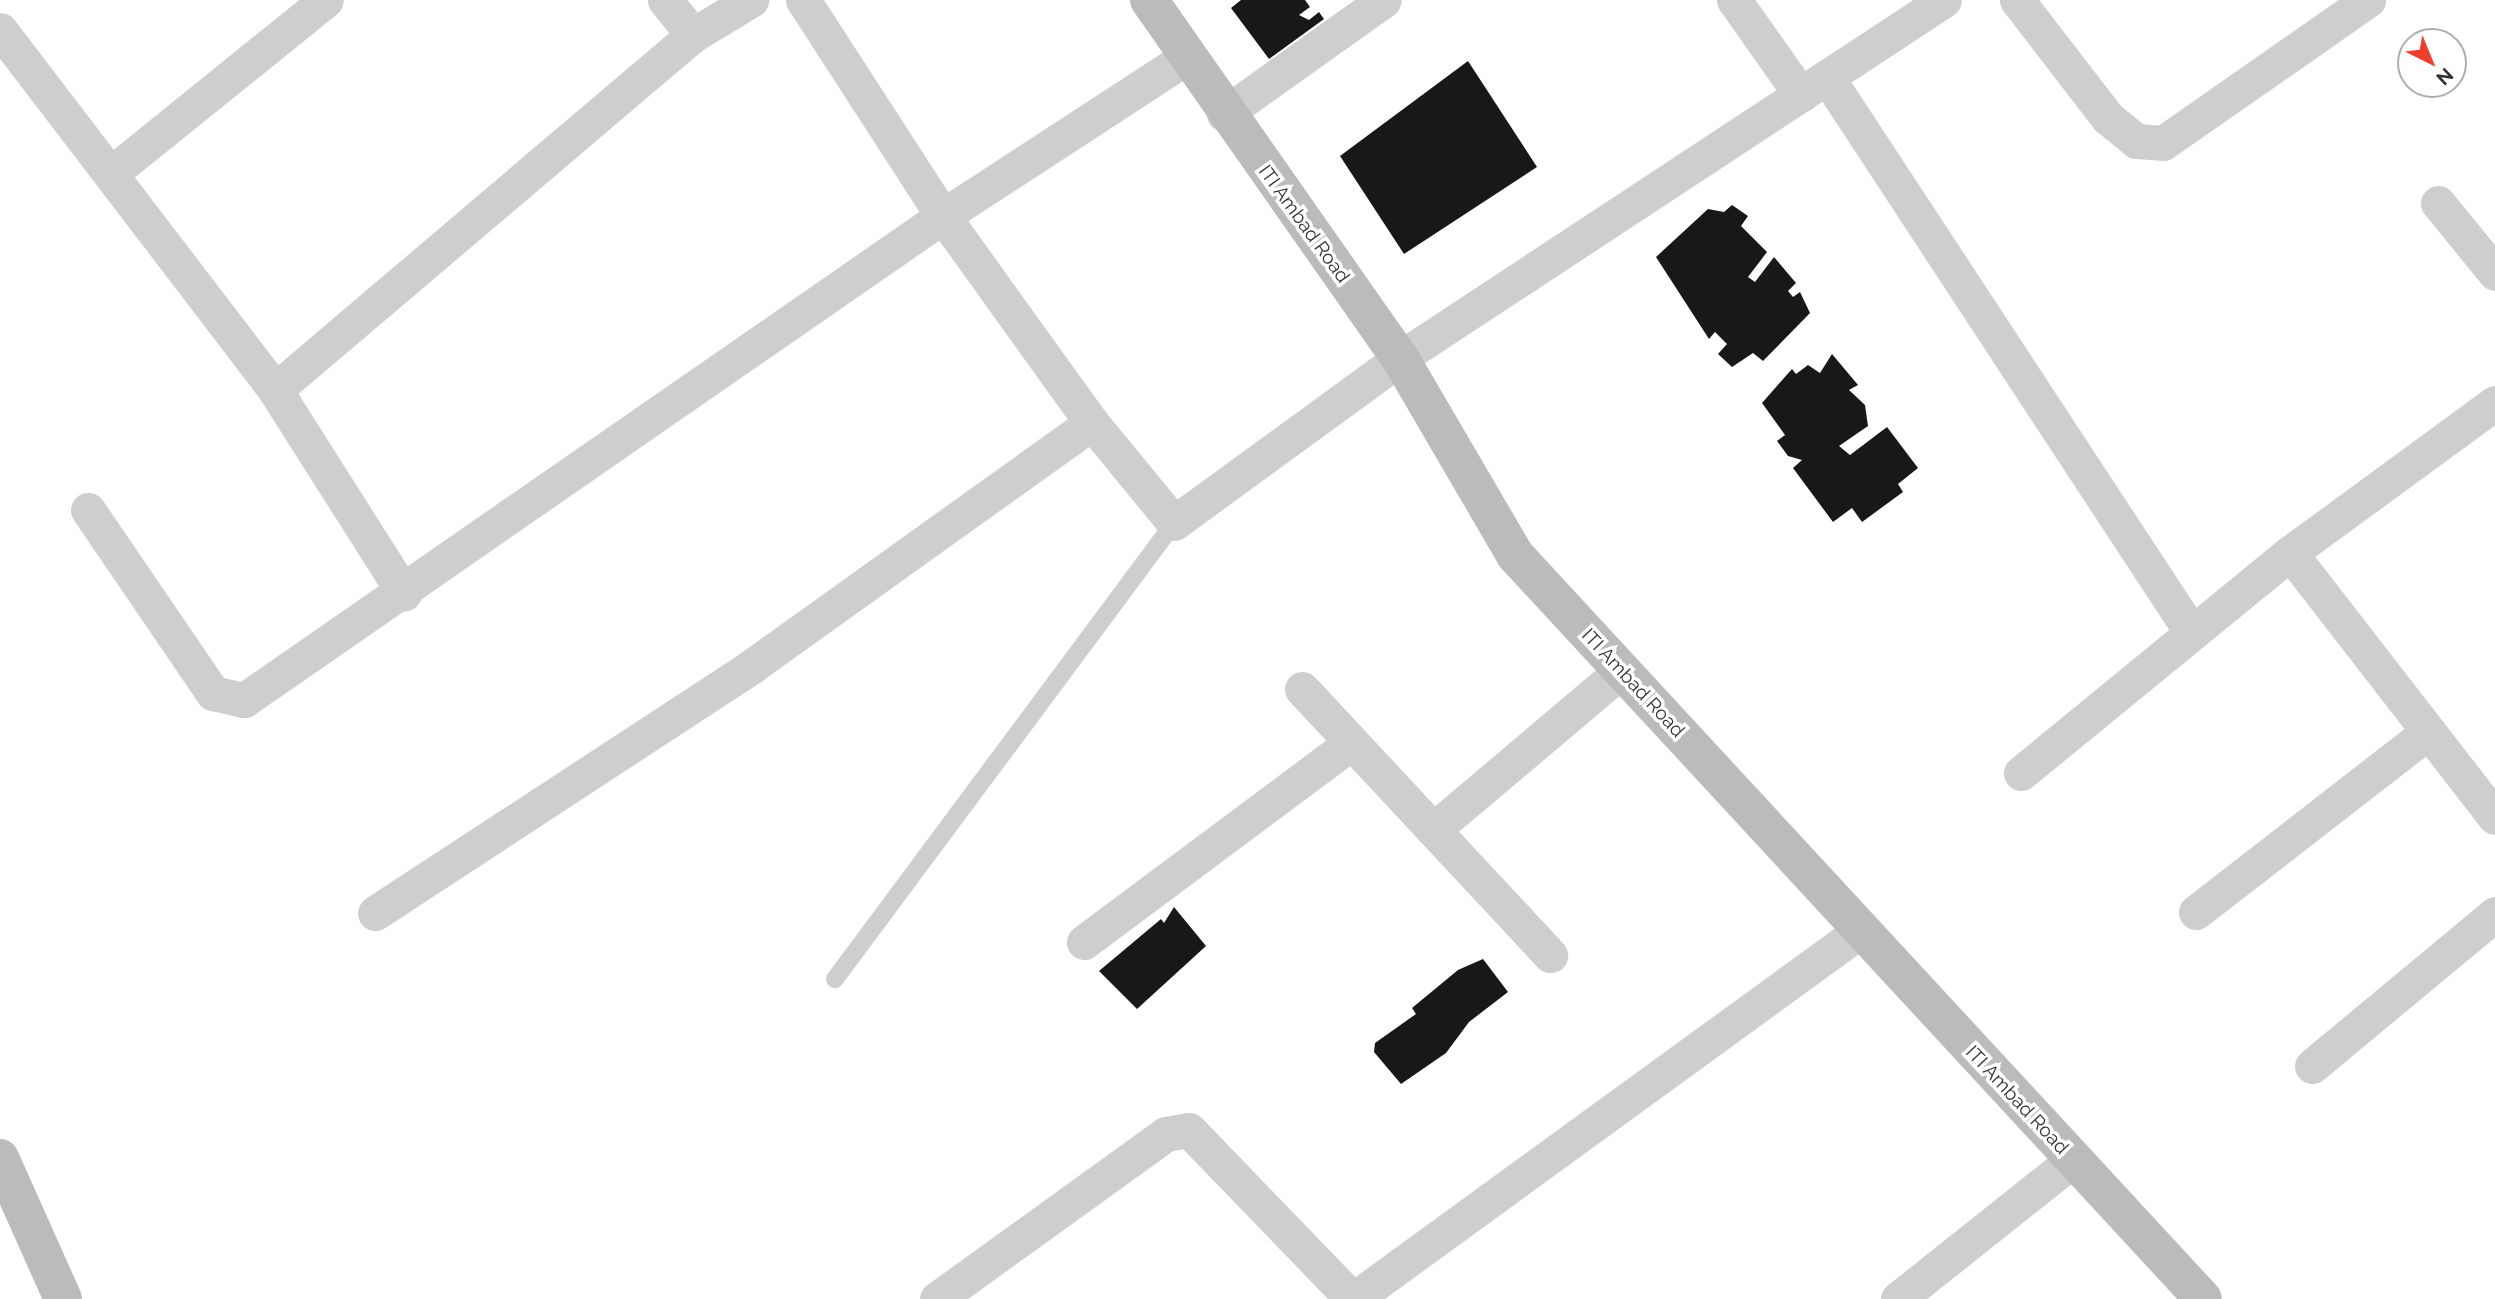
<!DOCTYPE html>
<style>
body{margin:0}
#map{position:relative;width:2495px;height:1299px;overflow:hidden;background:#fff;font-family:Raleway,sans-serif}
div>[style]{position:absolute}
[style*='--x']{left:calc(var(--x)*1px);top:calc(var(--y)*1px);width:calc(var(--w)*1px);rotate:calc(var(--a)*1deg)}
.building>*{inset:0;background:#181818}
.lane>*{height:18px;margin:-9px;padding:0 9px;transform-origin:9px;border-radius:9px;background:#cecece}
.street>*{height:35px;margin:-17.5px;padding:0 17.5px;transform-origin:17.5px;border-radius:17.5px;background:#cecece}
.secondary>*{height:38px;margin:-19px;padding:0 19px;transform-origin:19px;border-radius:19px;background:#bbb}
span{translate:-50% -50%;white-space:nowrap;text-align:center;line-height:1.15;-webkit-text-stroke:7px #fff;paint-order:stroke}
.street-label{font-size:19px;color:#313131}
.north{position:absolute;left:2397px;top:28px;width:70px;height:70px;box-sizing:border-box;background:#fff;border:2px solid #adadad;border-radius:50%;rotate:137deg;font-size:19px;font-weight:700;line-height:28px;text-align:center;color:#313131}
.north::after{content:'';display:block;margin:auto;width:24px;height:32px;background:#ee3e2e;clip-path:polygon(50% 0,100% 100%,50% 72%,0 100%)}
</style>
<div id="map">
<div class="building">
<i style="clip-path:polygon(1241px 0,1305px 0,1310px 7px,1299px 15px,1309px 20px,1319px 12px,1324px 19px,1269px 59px,1231px 8px)"></i>
<i style="clip-path:polygon(1468px 61px,1537px 167px,1404px 254px,1340px 156px)"></i>
<i style="clip-path:polygon(1732px 205px,1748px 216px,1741px 226px,1767px 252px,1748px 277px,1755px 282px,1774px 257px,1796px 283px,1788px 291px,1793px 297px,1800px 292px,1810px 313px,1763px 361px,1753px 353px,1732px 367px,1718px 354px,1727px 344px,1715px 332px,1709px 339px,1656px 257px,1708px 209px,1724px 212px)"></i>
<i style="clip-path:polygon(1832px 354px,1858px 385px,1849px 390px,1865px 405px,1868px 426px,1839px 446px,1850px 455px,1887px 427px,1918px 468px,1898px 484px,1903px 492px,1862px 522px,1852px 508px,1833px 522px,1793px 468px,1802px 460px,1788px 456px,1777px 441px,1785px 435px,1762px 403px,1792px 369px,1796px 374px,1808px 365px,1820px 373px)"></i>
<i style="clip-path:polygon(1174px 907px,1206px 946px,1137px 1009px,1099px 971px,1161px 919px,1164px 923px)"></i>
<i style="clip-path:polygon(1483px 959px,1508px 992px,1469px 1022px,1446px 1053px,1401px 1084px,1374px 1052px,1375px 1043px,1416px 1014px,1412px 1008px,1458px 970px)"></i>
</div>
<div class="lane">
<i style="--x:835;--y:979;--w:568;--a:-53.37"></i>
</div>
<div class="street">
<i style="--x:665;--y:0;--w:45;--a:51.3"></i>
<i style="--x:803;--y:0;--w:257;--a:57.1"></i>
<i style="--x:943;--y:216;--w:255;--a:54.3"></i>
<i style="--x:1092;--y:423;--w:129;--a:50.6"></i>
<i style="--x:1174;--y:523;--w:280;--a:-36.1"></i>
<i style="--x:1400;--y:358;--w:651;--a:-33.35"></i>
<i style="--x:1734;--y:0;--w:116;--a:54.8"></i>
<i style="--x:2017;--y:0;--w:149;--a:52.4"></i>
<i style="--x:2108;--y:118;--w:36;--a:39"></i>
<i style="--x:2136;--y:141;--w:27;--a:4"></i>
<i style="--x:2163;--y:143;--w:250;--a:-34.9"></i>
<i style="--x:0;--y:30;--w:453;--a:52.6"></i>
<i style="--x:275;--y:390;--w:548;--a:-40.34"></i>
<i style="--x:693;--y:35;--w:68;--a:-31.1"></i>
<i style="--x:1827;--y:77;--w:665;--a:56.72"></i>
<i style="--x:1224;--y:114;--w:196;--a:-35.5"></i>
<i style="--x:114;--y:171;--w:272;--a:-38.9"></i>
<i style="--x:2438;--y:203;--w:90;--a:50.8"></i>
<i style="--x:275;--y:390;--w:241;--a:57.6"></i>
<i style="--x:88;--y:510;--w:222;--a:55.7"></i>
<i style="--x:213;--y:693;--w:32;--a:13"></i>
<i style="--x:244;--y:700;--w:850;--a:-34.7"></i>
<i style="--x:943;--y:216;--w:289;--a:-33.1"></i>
<i style="--x:2290;--y:553;--w:334;--a:52.2"></i>
<i style="--x:1302;--y:689;--w:364;--a:47"></i>
<i style="--x:2021;--y:773;--w:348;--a:-39.3"></i>
<i style="--x:2290;--y:553;--w:254;--a:-36.2"></i>
<i style="--x:1433;--y:830;--w:246;--a:-40.2"></i>
<i style="--x:2196;--y:912;--w:294;--a:-37.8"></i>
<i style="--x:375;--y:913;--w:451;--a:-33.2"></i>
<i style="--x:752;--y:666;--w:418;--a:-35.6"></i>
<i style="--x:1084;--y:942;--w:333;--a:-36.7"></i>
<i style="--x:2312;--y:1066;--w:238;--a:-39.7"></i>
<i style="--x:937;--y:1299;--w:282;--a:-35.8"></i>
<i style="--x:1166;--y:1134;--w:23;--a:-10"></i>
<i style="--x:1189;--y:1130;--w:235;--a:46"></i>
<i style="--x:1354;--y:1299;--w:626;--a:-36.03"></i>
<i style="--x:1898;--y:1299;--w:223;--a:-38.5"></i>
</div>
<div class="secondary">
<i style="--x:1149;--y:0;--w:437;--a:55"></i>
<i style="--x:1400;--y:358;--w:228;--a:59.7"></i>
<i style="--x:1515;--y:555;--w:1013;--a:47.24"></i>
<i style="--x:0;--y:1158;--w:154;--a:65.9"></i>
</div>
<div class="street-label">
<span style="left:1304px;top:224px;rotate:54deg">ITI Ambad Road</span>
<span style="left:1633px;top:683px;rotate:47deg">ITI Ambad Road</span>
<span style="left:2017px;top:1100px;rotate:47deg">ITI Ambad Road</span>
</div>
<div class="north">N</div>
</div>
